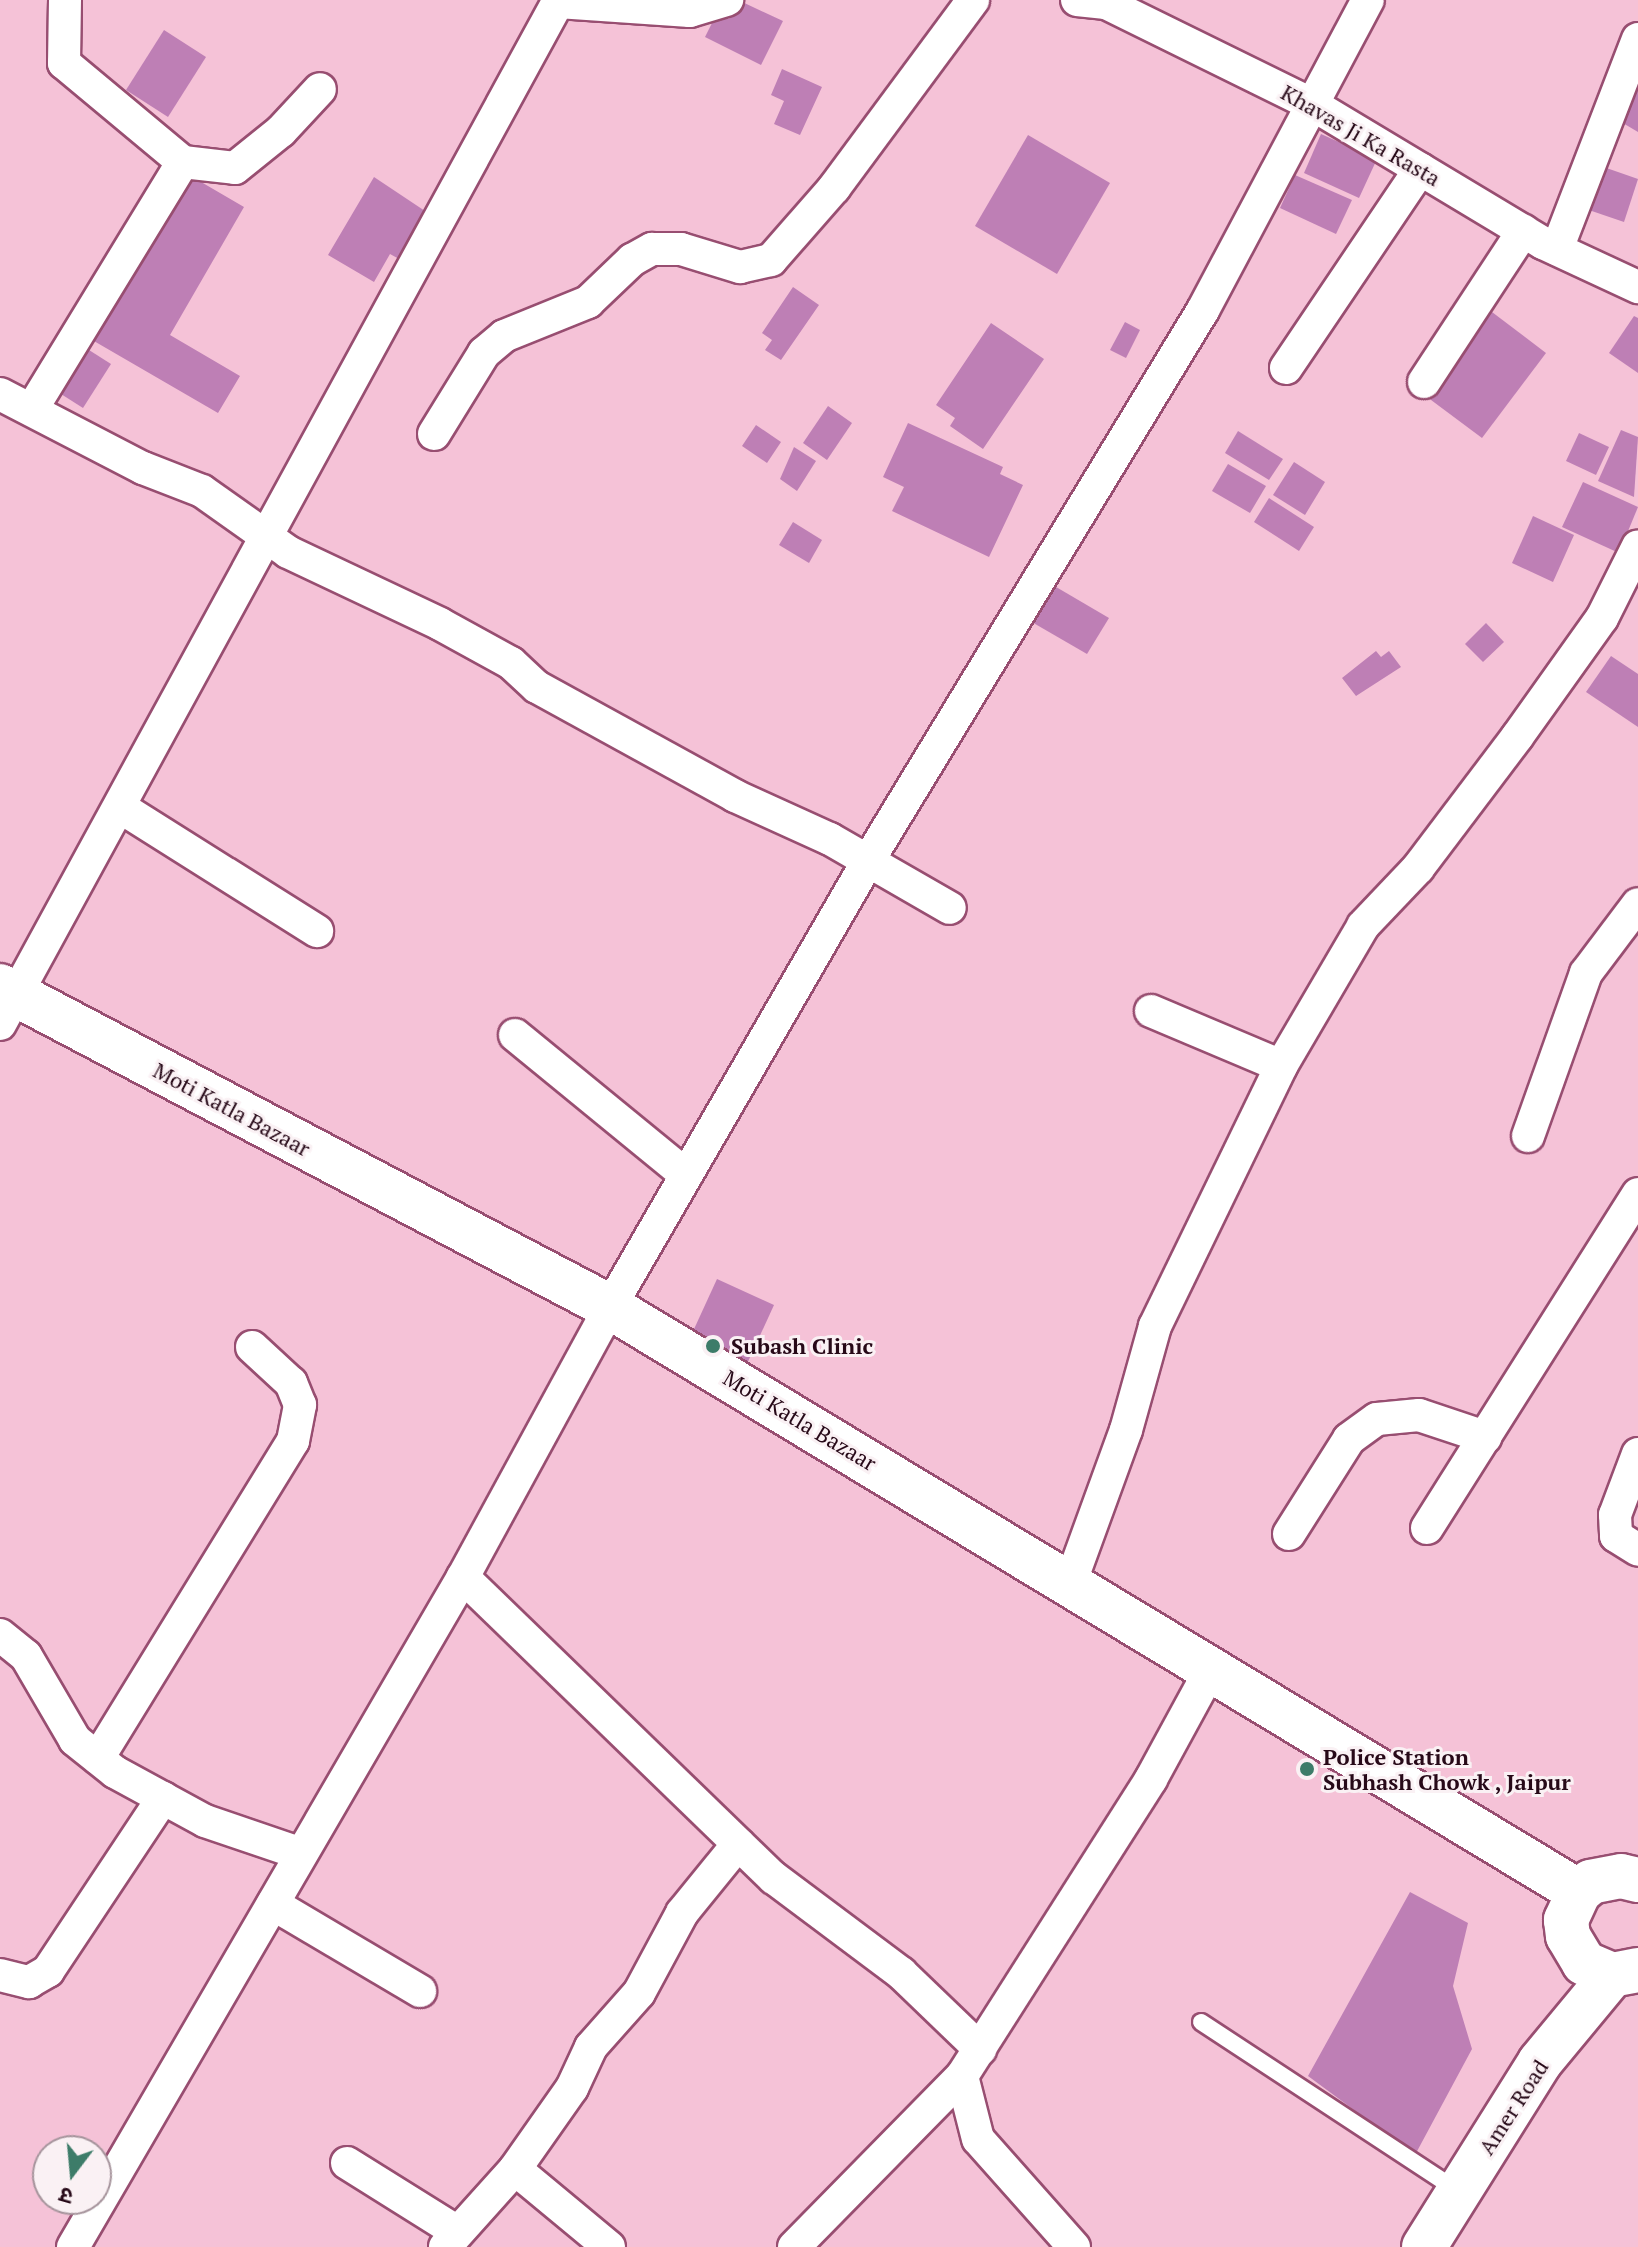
<!DOCTYPE html>
<meta charset="utf-8">
<style>
body{margin:0}
#map{position:relative;width:1638px;height:2247px;overflow:hidden;background:#f5c2d7;font-family:"PT Serif","Noto Sans Devanagari",serif}
div>[style]{position:absolute}
[style*='--x']{left:calc(var(--x)*1px);top:calc(var(--y)*1px);width:calc(var(--w)*1px);rotate:calc(var(--a)*1deg)}
.building>*{inset:0;background:#be7fb5}
.roads{filter:drop-shadow(2px 0 #984e71) drop-shadow(-2px 0 #984e71) drop-shadow(0 2px #984e71) drop-shadow(0 -2px #984e71)}
.lane>*{height:16px;margin:-8px;padding:0 8px;transform-origin:8px;border-radius:8px;background:#fff}
.street>*{height:32px;margin:-16px;padding:0 16px;transform-origin:16px;border-radius:16px;background:#fff}
.secondary>*{height:44px;margin:-22px;padding:0 22px;transform-origin:22px;border-radius:22px;background:#fff}
.dots>*{width:22px;height:22px;translate:-50% -50%;box-sizing:border-box;border:4px solid #faf1f4;border-radius:50%}
span{translate:-50% -50%;white-space:nowrap;text-align:center;line-height:1.15;-webkit-text-stroke:6px #faf1f4;paint-order:stroke}
.street-label{font-size:22px;color:#270918}
.poi-label{font-size:22px;color:#270918;font-weight:700}
.left{translate:0 -50%;text-align:left}
.north{position:absolute;left:32px;top:2135px;width:80px;height:80px;box-sizing:border-box;background:#faf1f4;border:2px solid #a6949c;border-radius:50%;rotate:196deg;font-size:22px;font-weight:700;line-height:32px;text-align:center;color:#270918}
.north::after{content:'';display:block;margin:auto;width:28px;height:36px;background:#3d7c69;clip-path:polygon(50% 0,100% 100%,50% 72%,0 100%)}
</style>
<div id="map">
<div class="building">
<i style="clip-path:polygon(738px 0,783px 21px,761px 65px,705px 37px,717px 13px,729px 19px)"></i>
<i style="clip-path:polygon(164px 30px,206px 57px,168px 117px,126px 90px)"></i>
<i style="clip-path:polygon(782px 69px,822px 87px,800px 135px,774px 124px,784px 101px,771px 95px)"></i>
<i style="clip-path:polygon(1638px 83px,1638px 132px,1616px 119px)"></i>
<i style="clip-path:polygon(1321px 134px,1377px 159px,1359px 198px,1304px 173px)"></i>
<i style="clip-path:polygon(1028px 135px,1110px 183px,1057px 274px,975px 226px)"></i>
<i style="clip-path:polygon(1595px 164px,1638px 179px,1624px 222px,1580px 207px)"></i>
<i style="clip-path:polygon(184px 172px,244px 207px,170px 335px,240px 376px,218px 413px,87px 337px)"></i>
<i style="clip-path:polygon(1295px 175px,1352px 200px,1336px 234px,1280px 208px)"></i>
<i style="clip-path:polygon(374px 177px,437px 219px,410px 265px,390px 254px,374px 282px,328px 255px)"></i>
<i style="clip-path:polygon(793px 287px,819px 305px,781px 360px,765px 350px,772px 340px,762px 333px)"></i>
<i style="clip-path:polygon(1488px 309px,1546px 353px,1482px 438px,1423px 394px)"></i>
<i style="clip-path:polygon(1634px 316px,1638px 318px,1638px 373px,1609px 353px)"></i>
<i style="clip-path:polygon(1125px 322px,1140px 330px,1126px 358px,1110px 350px)"></i>
<i style="clip-path:polygon(991px 323px,1044px 359px,983px 449px,950px 426px,955px 418px,936px 405px)"></i>
<i style="clip-path:polygon(78px 343px,111px 364px,83px 408px,50px 387px)"></i>
<i style="clip-path:polygon(828px 406px,852px 423px,827px 460px,803px 443px)"></i>
<i style="clip-path:polygon(908px 423px,1003px 467px,1000px 474px,1023px 485px,989px 557px,892px 511px,904px 487px,883px 477px)"></i>
<i style="clip-path:polygon(756px 425px,781px 442px,767px 463px,742px 446px)"></i>
<i style="clip-path:polygon(1621px 430px,1638px 437px,1634px 497px,1598px 481px)"></i>
<i style="clip-path:polygon(1238px 431px,1283px 459px,1269px 480px,1225px 453px)"></i>
<i style="clip-path:polygon(1579px 433px,1609px 447px,1596px 475px,1566px 461px)"></i>
<i style="clip-path:polygon(794px 447px,816px 461px,797px 491px,780px 479px)"></i>
<i style="clip-path:polygon(1294px 462px,1325px 482px,1305px 515px,1273px 495px)"></i>
<i style="clip-path:polygon(1228px 464px,1266px 486px,1250px 513px,1212px 491px)"></i>
<i style="clip-path:polygon(1583px 482px,1638px 507px,1619px 553px,1562px 527px)"></i>
<i style="clip-path:polygon(1269px 498px,1314px 527px,1299px 551px,1254px 522px)"></i>
<i style="clip-path:polygon(1533px 516px,1574px 535px,1553px 582px,1512px 563px)"></i>
<i style="clip-path:polygon(793px 522px,822px 540px,809px 563px,779px 545px)"></i>
<i style="clip-path:polygon(1051px 584px,1109px 618px,1087px 654px,1030px 621px)"></i>
<i style="clip-path:polygon(1486px 623px,1504px 642px,1483px 662px,1465px 644px)"></i>
<i style="clip-path:polygon(1376px 651px,1381px 657px,1389px 651px,1401px 667px,1356px 696px,1342px 678px)"></i>
<i style="clip-path:polygon(1611px 656px,1638px 674px,1638px 727px,1586px 692px)"></i>
<i style="clip-path:polygon(717px 1279px,774px 1305px,746px 1366px,689px 1340px)"></i>
<i style="clip-path:polygon(1410px 1892px,1468px 1923px,1453px 1986px,1472px 2049px,1415px 2155px,1308px 2076px)"></i>
</div>
<div class="roads">
<div class="lane">
<i style="--x:1201;--y:2022;--w:306;--a:33.3"></i>
</div>
<div class="street">
<i style="--x:65;--y:0;--w:63;--a:90.9"></i>
<i style="--x:64;--y:63;--w:155;--a:39.8"></i>
<i style="--x:1077;--y:0;--w:29;--a:6"></i>
<i style="--x:1106;--y:3;--w:233;--a:26.2"></i>
<i style="--x:1315;--y:106;--w:266;--a:31"></i>
<i style="--x:1543;--y:243;--w:105;--a:24.9"></i>
<i style="--x:558;--y:2;--w:132;--a:3.9"></i>
<i style="--x:690;--y:11;--w:39;--a:-17"></i>
<i style="--x:1557;--y:249;--w:225;--a:-68.9"></i>
<i style="--x:1286;--y:368;--w:240;--a:-56"></i>
<i style="--x:1424;--y:382;--w:181;--a:-56.7"></i>
<i style="--x:0;--y:394;--w:161;--a:27.4"></i>
<i style="--x:143;--y:468;--w:63;--a:21.3"></i>
<i style="--x:202;--y:491;--w:105;--a:35.3"></i>
<i style="--x:288;--y:552;--w:168;--a:25.3"></i>
<i style="--x:440;--y:624;--w:81;--a:28.8"></i>
<i style="--x:511;--y:663;--w:35;--a:43"></i>
<i style="--x:537;--y:687;--w:226;--a:28.8"></i>
<i style="--x:735;--y:796;--w:104;--a:24.4"></i>
<i style="--x:830;--y:839;--w:138;--a:29.9"></i>
<i style="--x:32;--y:409;--w:289;--a:-58.6"></i>
<i style="--x:183;--y:162;--w:52;--a:6.6"></i>
<i style="--x:235;--y:168;--w:59;--a:-38.8"></i>
<i style="--x:281;--y:131;--w:57;--a:-47.1"></i>
<i style="--x:434;--y:434;--w:95;--a:-58.3"></i>
<i style="--x:484;--y:353;--w:26;--a:-40"></i>
<i style="--x:504;--y:336;--w:91;--a:-22"></i>
<i style="--x:588;--y:302;--w:61;--a:-43.7"></i>
<i style="--x:632;--y:260;--w:23;--a:-29"></i>
<i style="--x:652;--y:249;--w:29;--a:0"></i>
<i style="--x:681;--y:249;--w:62;--a:17"></i>
<i style="--x:740;--y:267;--w:32;--a:-13"></i>
<i style="--x:771;--y:260;--w:96;--a:-48.8"></i>
<i style="--x:834;--y:188;--w:234;--a:-53.5"></i>
<i style="--x:120;--y:807;--w:233;--a:32.2"></i>
<i style="--x:1151;--y:1011;--w:141;--a:22.9"></i>
<i style="--x:0;--y:1024;--w:1167;--a:-61.37"></i>
<i style="--x:515;--y:1035;--w:221;--a:39.3"></i>
<i style="--x:1528;--y:1136;--w:173;--a:-70.4"></i>
<i style="--x:1586;--y:973;--w:86;--a:-53"></i>
<i style="--x:1638;--y:1454;--w:65;--a:110.7"></i>
<i style="--x:1615;--y:1515;--w:21;--a:87"></i>
<i style="--x:1616;--y:1536;--w:26;--a:32"></i>
<i style="--x:1427;--y:1528;--w:395;--a:-57.7"></i>
<i style="--x:1289;--y:1534;--w:112;--a:-57.7"></i>
<i style="--x:1349;--y:1439;--w:34;--a:-36"></i>
<i style="--x:1377;--y:1419;--w:42;--a:-5.4"></i>
<i style="--x:1419;--y:1415;--w:70;--a:18.4"></i>
<i style="--x:463;--y:1577;--w:433;--a:44.1"></i>
<i style="--x:774;--y:1878;--w:159;--a:36.8"></i>
<i style="--x:901;--y:1973;--w:110;--a:43.9"></i>
<i style="--x:1071;--y:1581;--w:161;--a:-70"></i>
<i style="--x:1126;--y:1430;--w:108;--a:-74.4"></i>
<i style="--x:1155;--y:1326;--w:289;--a:-64.1"></i>
<i style="--x:1281;--y:1066;--w:162;--a:-59.6"></i>
<i style="--x:1363;--y:926;--w:80;--a:-46.5"></i>
<i style="--x:1418;--y:868;--w:164;--a:-52.9"></i>
<i style="--x:1517;--y:737;--w:146;--a:-54.5"></i>
<i style="--x:1602;--y:618;--w:80;--a:-63.4"></i>
<i style="--x:0;--y:1635;--w:33;--a:39"></i>
<i style="--x:26;--y:1656;--w:97;--a:59.7"></i>
<i style="--x:75;--y:1740;--w:51;--a:38.7"></i>
<i style="--x:115;--y:1772;--w:102;--a:28.6"></i>
<i style="--x:205;--y:1821;--w:99;--a:18.8"></i>
<i style="--x:98;--y:1758;--w:372;--a:-58.4"></i>
<i style="--x:293;--y:1441;--w:37;--a:-79"></i>
<i style="--x:300;--y:1405;--w:24;--a:-112"></i>
<i style="--x:291;--y:1383;--w:53;--a:-137.3"></i>
<i style="--x:273;--y:1904;--w:171;--a:30.6"></i>
<i style="--x:0;--y:1975;--w:30;--a:14"></i>
<i style="--x:29;--y:1982;--w:22;--a:-30"></i>
<i style="--x:48;--y:1971;--w:208;--a:-56.4"></i>
<i style="--x:347;--y:2163;--w:128;--a:32"></i>
<i style="--x:73;--y:2247;--w:775;--a:-59.8"></i>
<i style="--x:463;--y:1577;--w:307;--a:-61.4"></i>
<i style="--x:610;--y:1307;--w:515;--a:-59.95"></i>
<i style="--x:868;--y:861;--w:645;--a:-58.7"></i>
<i style="--x:1203;--y:310;--w:351;--a:-62"></i>
<i style="--x:445;--y:2247;--w:105;--a:-48.1"></i>
<i style="--x:609;--y:2247;--w:122;--a:-140.3"></i>
<i style="--x:515;--y:2169;--w:99;--a:-54.9"></i>
<i style="--x:572;--y:2088;--w:45;--a:-65.1"></i>
<i style="--x:591;--y:2047;--w:72;--a:-48.4"></i>
<i style="--x:639;--y:1993;--w:91;--a:-61.7"></i>
<i style="--x:682;--y:1913;--w:89;--a:-50.9"></i>
<i style="--x:794;--y:2247;--w:240;--a:-45.5"></i>
<i style="--x:1074;--y:2247;--w:144;--a:-131.6"></i>
<i style="--x:978;--y:2139;--w:65;--a:-104.3"></i>
<i style="--x:962;--y:2076;--w:352;--a:-57.5"></i>
<i style="--x:1151;--y:1779;--w:125;--a:-61.4"></i>
</div>
<div class="secondary">
<i style="--x:0;--y:986;--w:689;--a:27.75"></i>
<i style="--x:610;--y:1307;--w:1132;--a:31.12"></i>
<i style="--x:1638;--y:1880;--w:17;--a:-167"></i>
<i style="--x:1621;--y:1876;--w:31;--a:169"></i>
<i style="--x:1591;--y:1882;--w:16;--a:140"></i>
<i style="--x:1579;--y:1892;--w:31;--a:115"></i>
<i style="--x:1566;--y:1920;--w:16;--a:83"></i>
<i style="--x:1568;--y:1936;--w:31;--a:59"></i>
<i style="--x:1584;--y:1963;--w:30;--a:23"></i>
<i style="--x:1612;--y:1975;--w:26;--a:-11"></i>
<i style="--x:1424;--y:2247;--w:218;--a:-57.9"></i>
<i style="--x:1540;--y:2062;--w:113;--a:-50.4"></i>
</div>
</div>
<div class="dots">
<i style="left:713px;top:1346px;background:#3d7c69"></i>
<i style="left:1307px;top:1769px;background:#3d7c69"></i>
</div>
<div class="street-label">
<span style="left:1361px;top:135px;rotate:30deg">Khavas Ji Ka Rasta</span>
<span style="left:232px;top:1109px;rotate:28deg">Moti Katla Bazaar</span>
<span style="left:800px;top:1420px;rotate:31deg">Moti Katla Bazaar</span>
<span style="left:1513px;top:2107px;rotate:-57deg">Amer Road</span>
</div>
<div class="poi-label">
<span class="left" style="left:731px;top:1346px">Subash Clinic</span>
<span class="left" style="left:1323px;top:1769px">Police Station<br>Subhash Chowk , Jaipur</span>
</div>
<div class="north">उ</div>
</div>
